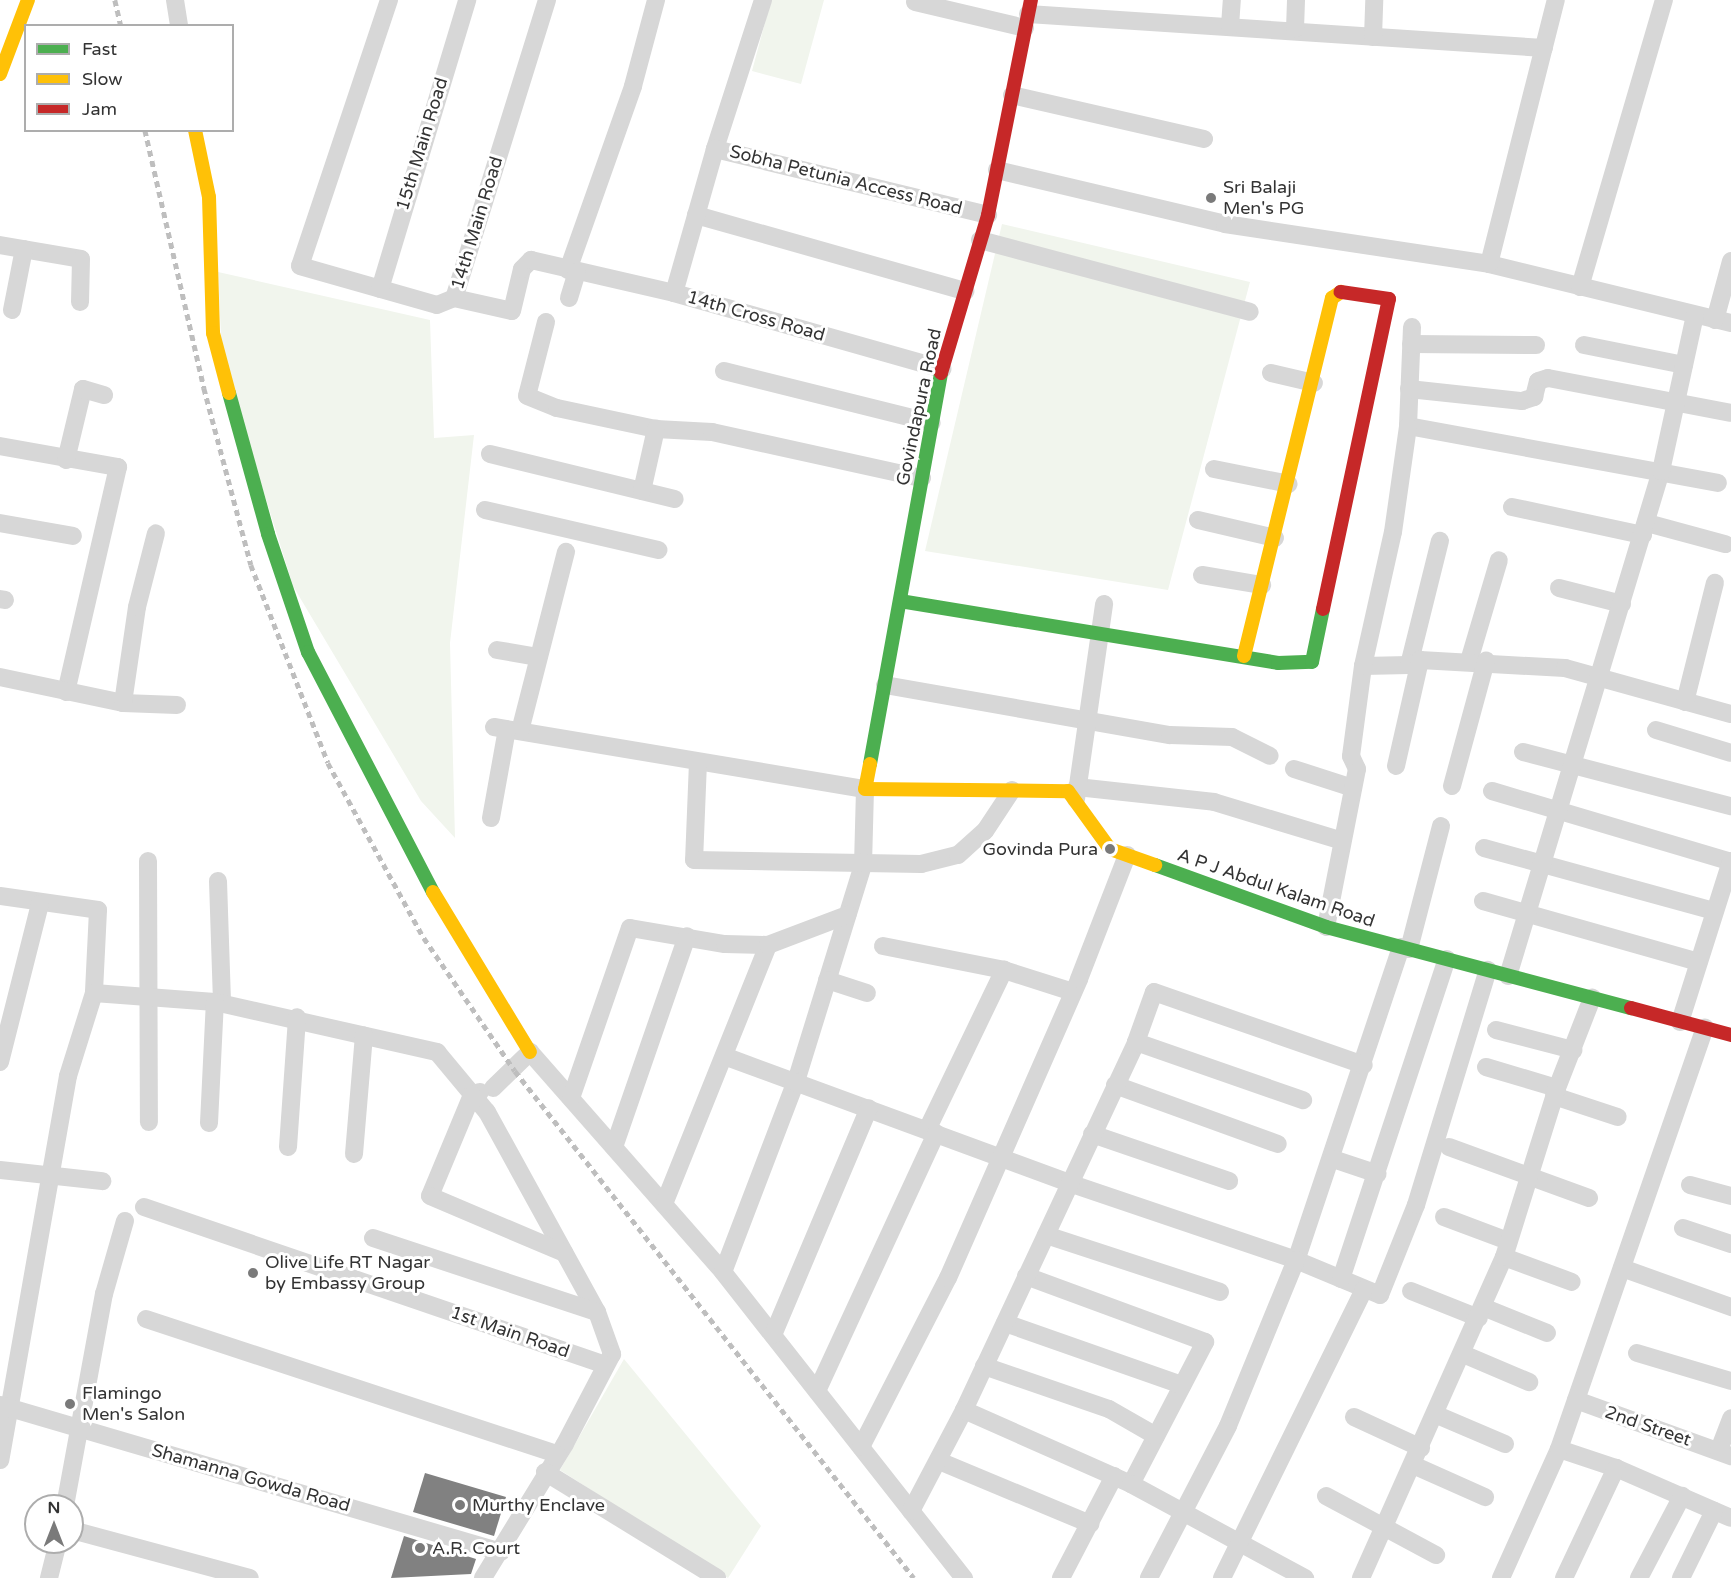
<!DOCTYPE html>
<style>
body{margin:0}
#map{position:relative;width:1731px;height:1578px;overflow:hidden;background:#fff;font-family:"Varela Round",sans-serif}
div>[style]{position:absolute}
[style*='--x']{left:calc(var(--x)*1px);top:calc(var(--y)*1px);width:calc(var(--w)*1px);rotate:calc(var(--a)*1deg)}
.green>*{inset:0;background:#f1f5ed}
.building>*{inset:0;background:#818181}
.street>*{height:18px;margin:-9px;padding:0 9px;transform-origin:9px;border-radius:9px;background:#d7d7d7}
.fast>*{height:14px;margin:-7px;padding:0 7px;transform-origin:7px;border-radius:7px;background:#4caf50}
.slow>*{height:14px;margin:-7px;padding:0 7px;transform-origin:7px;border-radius:7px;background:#ffc107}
.jam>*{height:14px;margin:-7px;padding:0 7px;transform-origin:7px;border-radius:7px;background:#c62828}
.rail>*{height:4.5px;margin-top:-2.25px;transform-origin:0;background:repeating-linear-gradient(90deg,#bebebe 0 6px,transparent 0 10.5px)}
.dots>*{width:16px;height:16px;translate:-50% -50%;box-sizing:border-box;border:3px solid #fff;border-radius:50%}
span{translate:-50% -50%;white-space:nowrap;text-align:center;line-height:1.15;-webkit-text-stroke:6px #fff;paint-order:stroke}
.street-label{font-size:18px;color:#333}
.poi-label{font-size:18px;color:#333}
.left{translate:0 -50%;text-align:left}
.right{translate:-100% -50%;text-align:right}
.legend{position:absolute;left:24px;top:24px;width:210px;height:108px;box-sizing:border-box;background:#fff;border:2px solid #adadad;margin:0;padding:8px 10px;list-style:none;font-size:18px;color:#333}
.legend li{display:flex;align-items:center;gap:12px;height:30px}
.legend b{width:30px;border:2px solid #adadad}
.north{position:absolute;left:24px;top:1494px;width:60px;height:60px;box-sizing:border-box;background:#fff;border:2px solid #adadad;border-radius:50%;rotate:0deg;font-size:16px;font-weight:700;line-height:24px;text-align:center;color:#333}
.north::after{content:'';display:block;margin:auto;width:21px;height:27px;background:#7a7a7a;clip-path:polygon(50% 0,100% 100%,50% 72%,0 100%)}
</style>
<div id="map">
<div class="green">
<i style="clip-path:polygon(771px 0,824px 0,801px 84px,752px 71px)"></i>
<i style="clip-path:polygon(1002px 224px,1250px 282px,1168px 590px,925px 551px)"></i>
<i style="clip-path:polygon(218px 272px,430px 320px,434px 438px,474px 435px,450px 643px,455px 838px,421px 801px,293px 586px,222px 358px)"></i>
<i style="clip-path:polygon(624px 1359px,761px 1526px,728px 1578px,560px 1470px)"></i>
</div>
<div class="building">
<i style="clip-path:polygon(425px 1473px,506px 1497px,494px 1536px,413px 1512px)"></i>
<i style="clip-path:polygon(404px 1536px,476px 1559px,471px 1574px,391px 1578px)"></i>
</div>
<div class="street">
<i style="--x:175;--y:0;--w:26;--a:81"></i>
<i style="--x:389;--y:0;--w:280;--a:108.5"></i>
<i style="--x:300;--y:266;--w:142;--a:15.9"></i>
<i style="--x:437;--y:305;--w:18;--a:-22"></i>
<i style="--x:547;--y:0;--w:312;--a:107.3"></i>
<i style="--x:454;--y:298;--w:59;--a:12.6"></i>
<i style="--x:512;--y:311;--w:43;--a:-76.6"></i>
<i style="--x:522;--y:269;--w:13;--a:-45"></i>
<i style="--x:531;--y:260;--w:147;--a:13"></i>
<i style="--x:674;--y:293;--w:279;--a:15.8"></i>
<i style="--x:763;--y:0;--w:157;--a:107.9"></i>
<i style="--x:715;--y:149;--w:281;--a:13.6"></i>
<i style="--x:915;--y:2;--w:113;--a:13.3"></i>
<i style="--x:1028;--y:14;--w:517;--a:3.77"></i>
<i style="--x:1230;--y:26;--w:26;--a:-86"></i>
<i style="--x:1295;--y:29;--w:29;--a:-88"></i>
<i style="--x:1373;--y:37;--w:37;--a:-88"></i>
<i style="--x:1012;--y:95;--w:197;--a:12.9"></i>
<i style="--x:997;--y:170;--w:234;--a:13.3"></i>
<i style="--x:1225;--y:224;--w:267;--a:8.6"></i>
<i style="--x:1489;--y:264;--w:249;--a:13.7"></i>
<i style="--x:696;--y:215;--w:280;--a:15.8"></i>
<i style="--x:980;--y:240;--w:279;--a:14.9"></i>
<i style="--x:0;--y:245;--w:82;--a:9.8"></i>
<i style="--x:81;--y:259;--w:43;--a:91.3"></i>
<i style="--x:1489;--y:264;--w:272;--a:-75.8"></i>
<i style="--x:568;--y:270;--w:195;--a:-70.5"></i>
<i style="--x:633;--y:86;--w:89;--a:-75"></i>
<i style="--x:1580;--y:287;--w:299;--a:-73.7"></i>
<i style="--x:380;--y:289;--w:302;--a:-73.2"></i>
<i style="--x:674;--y:293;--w:150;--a:-74.1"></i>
<i style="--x:569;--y:298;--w:27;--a:-73"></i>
<i style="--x:12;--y:310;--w:62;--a:-78.9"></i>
<i style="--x:1715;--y:320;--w:61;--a:-74.8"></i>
<i style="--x:546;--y:322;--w:76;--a:104.4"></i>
<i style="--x:527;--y:396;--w:32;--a:22"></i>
<i style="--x:557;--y:408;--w:101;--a:12"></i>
<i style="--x:656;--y:429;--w:56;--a:3.1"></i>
<i style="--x:712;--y:432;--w:215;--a:12.4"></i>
<i style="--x:1412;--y:327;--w:99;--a:92.3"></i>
<i style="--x:1408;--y:426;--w:315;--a:10.4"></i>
<i style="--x:1411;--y:344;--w:125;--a:0.5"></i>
<i style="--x:1584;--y:345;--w:102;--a:11.3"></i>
<i style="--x:724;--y:371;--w:214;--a:14"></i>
<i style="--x:1271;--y:373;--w:44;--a:13.1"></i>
<i style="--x:1409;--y:389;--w:114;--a:6.1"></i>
<i style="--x:1522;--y:401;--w:13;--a:-18"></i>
<i style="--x:1534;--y:397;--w:16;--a:-76"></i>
<i style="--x:1538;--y:381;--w:10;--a:-17"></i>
<i style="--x:1548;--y:378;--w:186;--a:10.8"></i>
<i style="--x:0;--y:446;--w:120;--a:10.1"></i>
<i style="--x:118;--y:467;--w:231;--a:103"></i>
<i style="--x:490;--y:454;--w:190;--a:13.7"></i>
<i style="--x:66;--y:460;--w:73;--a:-76.5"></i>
<i style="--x:83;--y:389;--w:22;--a:16"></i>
<i style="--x:1214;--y:469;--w:76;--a:11.3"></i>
<i style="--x:642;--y:491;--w:64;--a:-77.3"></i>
<i style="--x:1512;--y:507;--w:134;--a:12.1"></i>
<i style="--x:485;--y:510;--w:178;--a:13"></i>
<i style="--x:1198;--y:520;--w:79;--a:13.2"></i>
<i style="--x:0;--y:523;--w:74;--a:10.1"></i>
<i style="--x:1647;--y:523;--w:81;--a:15.1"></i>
<i style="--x:1202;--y:575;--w:61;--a:9.5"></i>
<i style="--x:1559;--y:588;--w:65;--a:14.3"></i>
<i style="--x:0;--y:599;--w:5;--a:11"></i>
<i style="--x:497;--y:650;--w:42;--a:9.7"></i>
<i style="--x:1469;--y:661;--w:105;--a:-73.5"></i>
<i style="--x:1409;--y:665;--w:128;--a:-76"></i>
<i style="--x:1363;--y:666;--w:46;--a:-1.2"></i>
<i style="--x:1409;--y:665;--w:12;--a:-24"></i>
<i style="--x:1420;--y:660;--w:145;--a:3.2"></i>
<i style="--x:1565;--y:668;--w:172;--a:15.5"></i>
<i style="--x:0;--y:677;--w:126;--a:11.9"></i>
<i style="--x:123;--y:703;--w:54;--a:2.1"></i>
<i style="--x:885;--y:685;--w:289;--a:10"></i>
<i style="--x:1170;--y:735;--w:62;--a:1.8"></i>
<i style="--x:1232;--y:737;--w:42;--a:26.6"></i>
<i style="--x:1685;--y:702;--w:123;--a:-75.9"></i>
<i style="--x:123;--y:703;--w:97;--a:-81.7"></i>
<i style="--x:137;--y:607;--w:76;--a:-75.6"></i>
<i style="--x:494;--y:727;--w:376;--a:9.5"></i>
<i style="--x:865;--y:789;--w:76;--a:91.5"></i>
<i style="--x:863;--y:865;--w:226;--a:107.2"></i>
<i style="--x:796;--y:1081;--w:204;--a:110.9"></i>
<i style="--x:1656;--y:730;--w:78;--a:17"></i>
<i style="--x:520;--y:731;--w:185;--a:-75.6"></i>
<i style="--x:1523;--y:752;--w:215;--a:14.6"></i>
<i style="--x:698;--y:762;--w:98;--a:92.3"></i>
<i style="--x:694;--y:860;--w:227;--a:1"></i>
<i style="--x:921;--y:864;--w:38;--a:-14"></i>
<i style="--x:958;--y:855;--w:36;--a:-42"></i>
<i style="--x:985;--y:831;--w:49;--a:-56.6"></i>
<i style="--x:1396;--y:766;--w:109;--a:-77.2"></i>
<i style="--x:1294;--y:769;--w:62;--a:17.9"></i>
<i style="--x:1452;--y:786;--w:130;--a:-74.8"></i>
<i style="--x:1077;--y:787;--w:138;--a:6.2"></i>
<i style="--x:1214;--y:802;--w:134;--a:16.9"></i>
<i style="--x:1492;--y:791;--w:249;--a:16.5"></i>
<i style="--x:1076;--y:799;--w:197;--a:-81.8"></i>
<i style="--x:491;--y:818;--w:90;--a:-79.8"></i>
<i style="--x:1484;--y:848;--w:239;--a:15.3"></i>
<i style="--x:148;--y:861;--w:261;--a:89.8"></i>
<i style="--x:218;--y:881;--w:122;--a:88.1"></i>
<i style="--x:0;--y:896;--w:99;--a:8.1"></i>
<i style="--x:98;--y:910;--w:83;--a:92.8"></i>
<i style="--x:94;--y:993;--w:87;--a:107.4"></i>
<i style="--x:68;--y:1076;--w:390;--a:100"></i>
<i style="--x:1483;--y:901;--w:224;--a:15.8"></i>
<i style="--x:1326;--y:927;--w:161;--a:-78.9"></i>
<i style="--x:1357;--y:769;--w:14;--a:-115"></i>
<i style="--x:1351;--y:756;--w:91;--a:-82.4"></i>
<i style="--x:1363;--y:666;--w:137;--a:-77.4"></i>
<i style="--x:1393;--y:532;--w:107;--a:-81.9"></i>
<i style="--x:883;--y:946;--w:123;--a:11.2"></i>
<i style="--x:1004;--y:970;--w:72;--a:17.7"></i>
<i style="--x:1401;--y:947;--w:330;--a:108.5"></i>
<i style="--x:1296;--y:1260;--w:91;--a:22.6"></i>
<i style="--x:1380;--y:1295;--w:97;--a:-68.2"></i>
<i style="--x:1416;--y:1205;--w:246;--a:-73"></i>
<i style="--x:1409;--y:949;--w:127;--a:-75.4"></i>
<i style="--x:1508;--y:976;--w:528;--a:-73.14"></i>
<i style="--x:1661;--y:471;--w:160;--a:-77.7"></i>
<i style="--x:827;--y:980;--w:42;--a:18"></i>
<i style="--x:94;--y:993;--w:121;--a:4.3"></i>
<i style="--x:215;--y:1002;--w:228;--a:12.7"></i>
<i style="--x:437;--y:1052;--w:78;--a:50.2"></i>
<i style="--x:487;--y:1112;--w:228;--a:61.2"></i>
<i style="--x:597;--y:1312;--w:45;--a:70.3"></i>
<i style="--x:612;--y:1354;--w:102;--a:117.6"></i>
<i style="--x:565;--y:1444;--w:157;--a:121.5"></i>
<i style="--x:1680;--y:1022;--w:169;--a:-72.4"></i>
<i style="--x:1496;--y:1030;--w:80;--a:14.6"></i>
<i style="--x:1136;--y:1042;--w:53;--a:-70.2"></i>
<i style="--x:1154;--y:992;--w:222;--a:19.2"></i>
<i style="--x:724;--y:1056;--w:368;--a:20.2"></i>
<i style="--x:1069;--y:1183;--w:240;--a:18.7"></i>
<i style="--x:1296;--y:1260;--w:179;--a:112.3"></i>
<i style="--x:1228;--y:1426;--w:171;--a:117.5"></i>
<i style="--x:0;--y:1062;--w:163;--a:-75.8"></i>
<i style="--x:1486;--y:1067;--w:74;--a:16.5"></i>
<i style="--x:1115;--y:1085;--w:173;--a:19.9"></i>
<i style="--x:493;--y:1088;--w:52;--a:-44.2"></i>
<i style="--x:530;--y:1052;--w:293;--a:48.7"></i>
<i style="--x:723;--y:1272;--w:390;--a:51.8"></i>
<i style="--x:480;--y:1092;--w:9;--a:159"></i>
<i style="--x:472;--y:1095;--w:109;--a:112.6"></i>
<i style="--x:430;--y:1196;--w:146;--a:23"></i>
<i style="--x:1554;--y:1096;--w:67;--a:18.2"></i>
<i style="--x:571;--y:1098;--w:180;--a:-70.9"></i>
<i style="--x:630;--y:928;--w:96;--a:9.6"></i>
<i style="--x:725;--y:944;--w:43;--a:1.3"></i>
<i style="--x:209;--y:1123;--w:121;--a:-87.2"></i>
<i style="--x:927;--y:1130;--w:178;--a:-64.3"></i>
<i style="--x:1092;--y:1134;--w:145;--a:18.9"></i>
<i style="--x:288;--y:1147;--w:130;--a:-86"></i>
<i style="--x:614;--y:1147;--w:223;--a:-70.9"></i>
<i style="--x:1449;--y:1147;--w:149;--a:20"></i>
<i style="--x:354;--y:1154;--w:119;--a:-85.2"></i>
<i style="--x:1333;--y:1159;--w:47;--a:18.4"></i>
<i style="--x:0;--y:1170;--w:103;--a:6.2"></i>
<i style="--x:1690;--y:1185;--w:42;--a:15"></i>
<i style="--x:664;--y:1204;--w:279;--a:-68.1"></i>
<i style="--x:768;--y:945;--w:85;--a:-20.8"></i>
<i style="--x:144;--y:1207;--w:487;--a:18.9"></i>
<i style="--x:1444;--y:1217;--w:68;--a:20.6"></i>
<i style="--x:1683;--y:1228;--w:51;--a:18.4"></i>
<i style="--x:1046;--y:1235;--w:183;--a:18.1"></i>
<i style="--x:373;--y:1238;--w:236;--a:18.3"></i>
<i style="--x:1504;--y:1257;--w:72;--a:20.2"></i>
<i style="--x:1622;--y:1268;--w:116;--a:19.7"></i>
<i style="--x:1026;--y:1276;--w:191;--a:20.2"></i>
<i style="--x:1205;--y:1342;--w:160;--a:117.5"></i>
<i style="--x:1341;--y:1279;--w:337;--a:-71.7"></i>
<i style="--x:1411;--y:1291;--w:73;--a:21.7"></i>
<i style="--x:1483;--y:1307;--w:69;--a:22.1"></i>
<i style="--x:146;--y:1319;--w:433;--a:18.2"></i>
<i style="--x:1005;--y:1323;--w:188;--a:19.3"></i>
<i style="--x:773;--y:1335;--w:246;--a:-67.1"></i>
<i style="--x:1637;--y:1353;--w:98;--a:16.6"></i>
<i style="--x:1463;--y:1354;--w:72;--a:23"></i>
<i style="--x:984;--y:1366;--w:132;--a:19"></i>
<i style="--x:1109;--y:1409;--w:54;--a:29.9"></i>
<i style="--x:817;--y:1391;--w:284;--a:-65.2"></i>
<i style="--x:1576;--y:1400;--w:165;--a:19.9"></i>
<i style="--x:0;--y:1405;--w:522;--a:16.35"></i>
<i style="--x:964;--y:1410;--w:406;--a:-64.9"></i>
<i style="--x:1136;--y:1042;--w:177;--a:19.2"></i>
<i style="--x:1437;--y:1415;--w:74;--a:23.1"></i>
<i style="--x:1354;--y:1417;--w:74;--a:24.8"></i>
<i style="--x:861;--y:1447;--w:190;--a:-62.8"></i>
<i style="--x:948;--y:1278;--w:326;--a:-66.3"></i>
<i style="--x:1079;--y:979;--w:133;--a:-68.8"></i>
<i style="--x:1559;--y:1449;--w:60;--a:18.4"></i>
<i style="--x:1616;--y:1468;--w:125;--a:23.5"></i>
<i style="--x:1719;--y:1450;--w:34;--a:-69"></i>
<i style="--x:939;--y:1461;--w:164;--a:22.6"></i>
<i style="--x:1413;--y:1465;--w:79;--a:24"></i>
<i style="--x:545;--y:1472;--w:202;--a:31.6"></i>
<i style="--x:1326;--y:1496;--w:125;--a:28.2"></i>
<i style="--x:65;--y:1506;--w:216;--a:-79.6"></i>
<i style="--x:104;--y:1294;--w:76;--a:-74"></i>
<i style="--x:911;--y:1511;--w:114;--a:-62.3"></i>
<i style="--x:964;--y:1410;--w:183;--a:23.9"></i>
<i style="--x:1131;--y:1484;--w:198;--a:28.4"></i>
<i style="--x:72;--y:1530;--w:184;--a:15.1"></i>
<i style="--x:49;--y:1578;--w:37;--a:-76"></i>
<i style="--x:1061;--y:1578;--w:115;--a:-62.5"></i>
<i style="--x:1222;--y:1578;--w:321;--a:-63.8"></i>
<i style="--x:1361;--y:1578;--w:351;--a:-66"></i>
<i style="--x:1504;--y:1257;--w:177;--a:-72.6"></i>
<i style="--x:1557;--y:1088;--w:97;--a:-68.7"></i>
<i style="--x:1501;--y:1578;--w:141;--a:-65.8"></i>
<i style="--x:1559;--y:1449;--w:446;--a:-70.9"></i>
<i style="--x:1564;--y:1578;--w:122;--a:-64.7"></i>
<i style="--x:1639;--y:1578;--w:93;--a:-62.3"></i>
<i style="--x:1681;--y:1578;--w:75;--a:-63.8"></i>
</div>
<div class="fast">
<i style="--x:229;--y:393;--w:146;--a:74.5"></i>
<i style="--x:268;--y:534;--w:125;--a:71.3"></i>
<i style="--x:308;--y:652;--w:271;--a:62.5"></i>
<i style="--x:900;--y:601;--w:383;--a:9.3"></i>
<i style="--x:1278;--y:663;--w:34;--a:-2"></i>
<i style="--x:1312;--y:662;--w:54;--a:-78.3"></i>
<i style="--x:870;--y:764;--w:397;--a:-79.7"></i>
<i style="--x:1155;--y:865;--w:182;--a:19.9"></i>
<i style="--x:1326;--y:927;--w:316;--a:14.9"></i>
</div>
<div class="slow">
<i style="--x:0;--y:74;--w:79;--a:-69.3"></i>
<i style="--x:195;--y:130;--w:68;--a:78.2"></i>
<i style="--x:209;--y:197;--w:136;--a:88.3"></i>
<i style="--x:213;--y:333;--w:62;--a:75.1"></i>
<i style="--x:1244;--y:656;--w:369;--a:-76.2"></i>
<i style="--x:1332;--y:298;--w:11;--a:-34"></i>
<i style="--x:870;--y:764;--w:25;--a:101"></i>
<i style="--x:865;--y:789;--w:203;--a:0.6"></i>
<i style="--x:1068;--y:791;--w:72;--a:54.1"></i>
<i style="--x:1110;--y:849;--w:48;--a:19.6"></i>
<i style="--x:433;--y:892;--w:187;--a:58.8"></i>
</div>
<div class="jam">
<i style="--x:941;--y:373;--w:165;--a:-73.4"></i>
<i style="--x:988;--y:215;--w:219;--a:-78.7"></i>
<i style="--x:1323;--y:609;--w:317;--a:-78"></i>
<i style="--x:1389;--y:299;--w:49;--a:-171.7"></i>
<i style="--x:1631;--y:1008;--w:104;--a:15.1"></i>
</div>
<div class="rail">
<i style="--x:115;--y:0;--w:27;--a:77"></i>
<i style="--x:145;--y:130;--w:265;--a:77.1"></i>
<i style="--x:204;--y:388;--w:183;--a:75.1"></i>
<i style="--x:251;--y:565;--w:212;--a:68.7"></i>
<i style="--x:328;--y:763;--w:200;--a:61.3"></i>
<i style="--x:424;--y:938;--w:161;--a:55.6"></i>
<i style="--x:515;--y:1071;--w:645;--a:51.8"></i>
</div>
<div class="dots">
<i style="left:1211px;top:198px;background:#7a7a7a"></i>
<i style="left:1110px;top:849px;background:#7a7a7a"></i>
<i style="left:253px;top:1273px;background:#7a7a7a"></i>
<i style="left:70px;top:1404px;background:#7a7a7a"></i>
<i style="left:460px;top:1505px;background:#7a7a7a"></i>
<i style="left:420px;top:1548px;background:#7a7a7a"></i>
</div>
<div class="street-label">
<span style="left:422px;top:144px;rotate:-73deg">15th Main Road</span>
<span style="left:846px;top:180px;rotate:14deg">Sobha Petunia Access Road</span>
<span style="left:477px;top:223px;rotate:-73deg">14th Main Road</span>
<span style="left:756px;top:316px;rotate:16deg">14th Cross Road</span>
<span style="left:919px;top:407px;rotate:-78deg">Govindapura Road</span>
<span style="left:1276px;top:888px;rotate:19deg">A P J Abdul Kalam Road</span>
<span style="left:510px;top:1332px;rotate:19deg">1st Main Road</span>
<span style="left:1648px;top:1426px;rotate:19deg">2nd Street</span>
<span style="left:251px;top:1478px;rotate:16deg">Shamanna Gowda Road</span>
</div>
<div class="poi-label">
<span class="left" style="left:1223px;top:198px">Sri Balaji<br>Men's PG</span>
<span class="right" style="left:1098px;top:849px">Govinda Pura</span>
<span class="left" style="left:265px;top:1273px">Olive Life RT Nagar<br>by Embassy Group</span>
<span class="left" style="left:82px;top:1404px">Flamingo<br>Men's Salon</span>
<span class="left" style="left:472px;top:1505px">Murthy Enclave</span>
<span class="left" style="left:432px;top:1548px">A.R. Court</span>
</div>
<ul class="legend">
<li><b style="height:8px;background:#4caf50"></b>Fast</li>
<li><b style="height:8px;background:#ffc107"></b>Slow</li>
<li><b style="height:8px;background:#c62828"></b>Jam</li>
</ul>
<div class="north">N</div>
</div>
